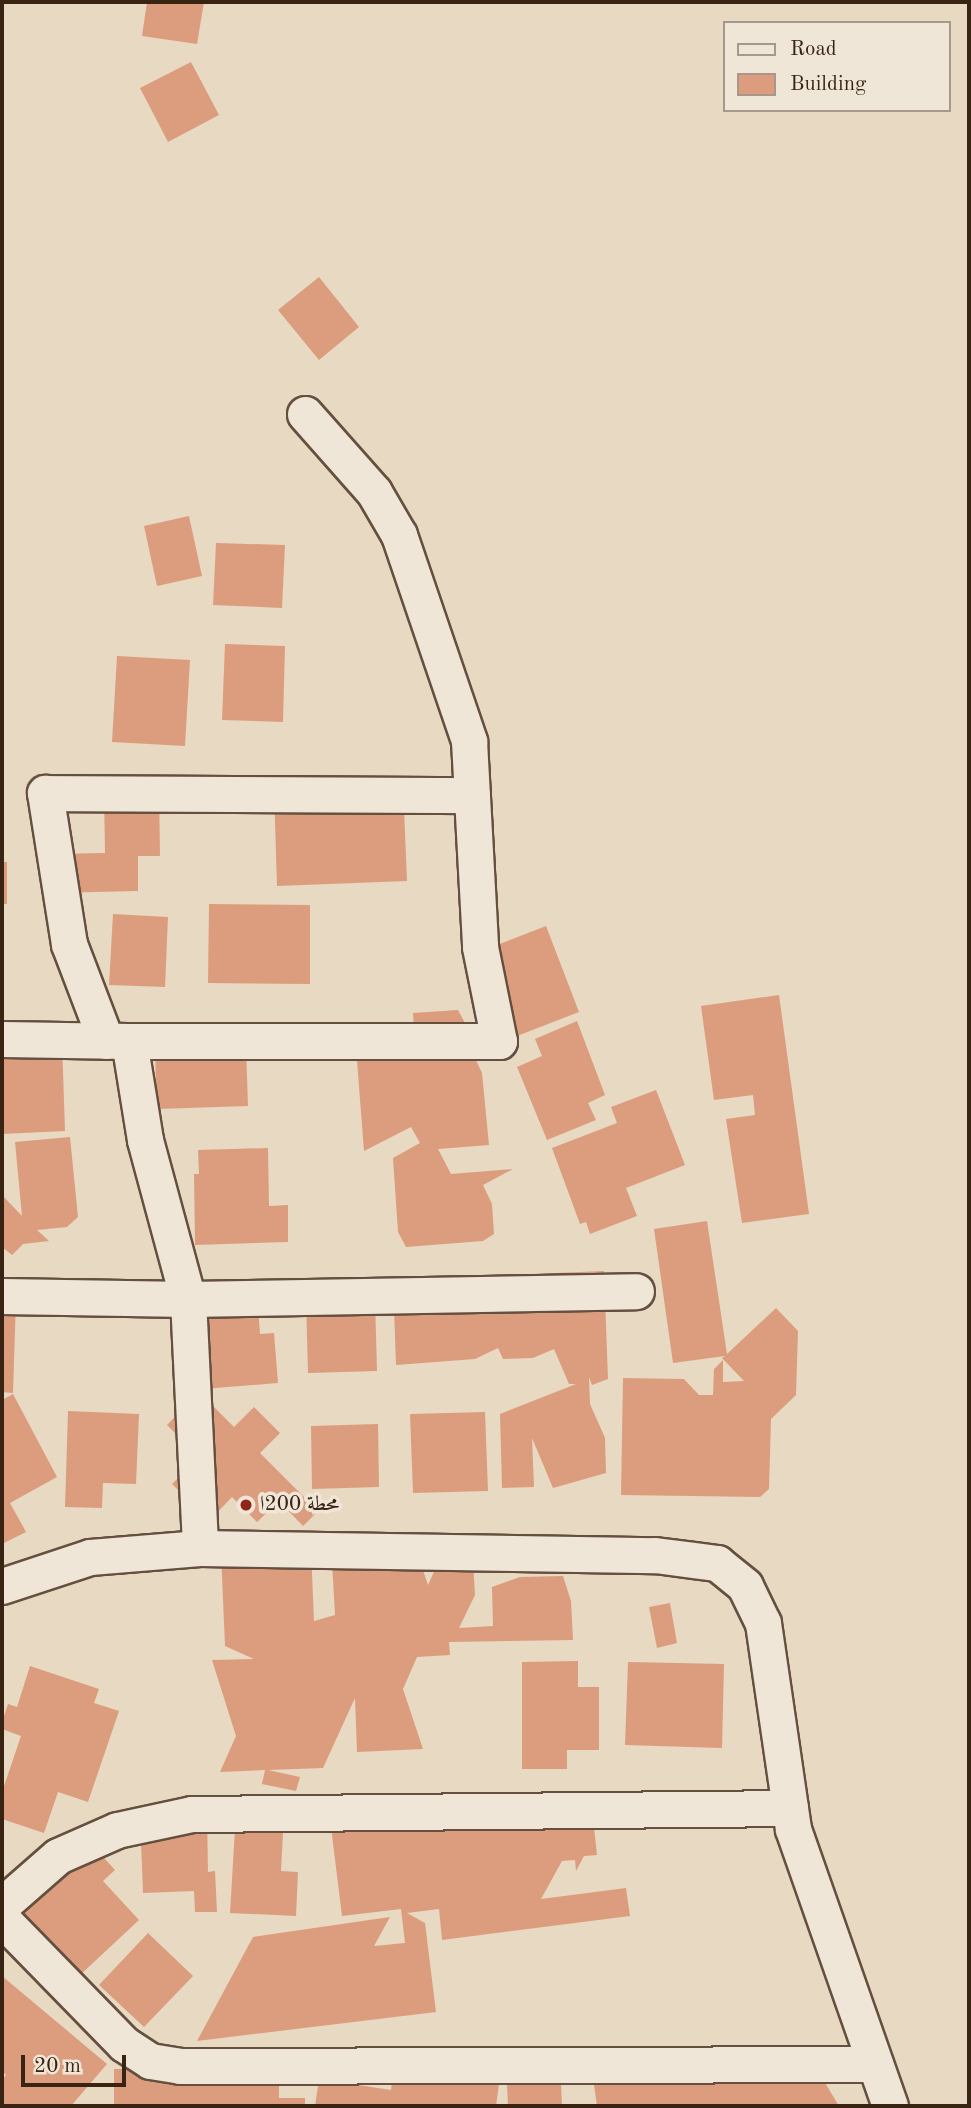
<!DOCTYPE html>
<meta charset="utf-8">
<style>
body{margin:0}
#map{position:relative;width:971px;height:2108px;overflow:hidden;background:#e8d9c2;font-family:"Old Standard TT",Amiri,serif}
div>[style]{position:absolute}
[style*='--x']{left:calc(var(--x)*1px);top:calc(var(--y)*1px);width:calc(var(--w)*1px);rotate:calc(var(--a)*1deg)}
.building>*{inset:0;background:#dc9c7e}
.roads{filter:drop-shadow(2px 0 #65503f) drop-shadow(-2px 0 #65503f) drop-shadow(0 2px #65503f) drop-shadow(0 -2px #65503f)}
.minor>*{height:35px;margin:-17.5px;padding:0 17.5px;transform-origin:17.5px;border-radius:17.5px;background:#f0e6d7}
.dots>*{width:19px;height:19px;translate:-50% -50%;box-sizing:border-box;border:4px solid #f0e6d7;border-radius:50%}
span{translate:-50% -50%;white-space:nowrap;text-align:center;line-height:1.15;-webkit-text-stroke:7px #f0e6d7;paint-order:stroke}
.poi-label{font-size:21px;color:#392313}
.left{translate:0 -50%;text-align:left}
.frame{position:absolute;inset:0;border:4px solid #392313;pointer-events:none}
.legend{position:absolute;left:723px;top:21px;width:228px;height:91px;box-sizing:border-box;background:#f0e6d7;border:2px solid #a79889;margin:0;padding:9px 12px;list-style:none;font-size:21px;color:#392313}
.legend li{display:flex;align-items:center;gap:14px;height:35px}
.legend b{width:35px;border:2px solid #a79889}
.scale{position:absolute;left:21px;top:2055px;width:105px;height:32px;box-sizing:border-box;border:4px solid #392313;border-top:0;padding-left:9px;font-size:21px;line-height:24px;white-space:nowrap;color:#392313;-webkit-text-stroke:5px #f0e6d7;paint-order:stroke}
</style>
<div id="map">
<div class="building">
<i style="clip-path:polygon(147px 2px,204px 2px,197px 44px,142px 36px)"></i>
<i style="clip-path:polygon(191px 62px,219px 115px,168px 142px,140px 88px)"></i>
<i style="clip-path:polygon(319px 277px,359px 327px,319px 360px,278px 310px)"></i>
<i style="clip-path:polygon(189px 516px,202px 576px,157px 586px,144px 526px)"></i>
<i style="clip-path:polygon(216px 543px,285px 545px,282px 608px,213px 605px)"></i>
<i style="clip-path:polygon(225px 644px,285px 646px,283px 722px,222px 720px)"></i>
<i style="clip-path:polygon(117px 656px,190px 660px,185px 746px,112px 742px)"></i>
<i style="clip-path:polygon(403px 784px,407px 881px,277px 886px,274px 789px)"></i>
<i style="clip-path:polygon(159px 793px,160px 856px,138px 856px,138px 891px,53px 893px,52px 854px,105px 853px,104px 794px)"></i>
<i style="clip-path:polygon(2px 862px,7px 862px,7px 904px,2px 904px)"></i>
<i style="clip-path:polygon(209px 904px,310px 905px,310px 984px,208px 983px)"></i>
<i style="clip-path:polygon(113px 914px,168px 917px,165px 987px,109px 985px)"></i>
<i style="clip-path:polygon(546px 926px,579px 1012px,507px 1040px,474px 954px)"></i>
<i style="clip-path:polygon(779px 995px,809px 1214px,742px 1223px,726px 1119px,755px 1115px,753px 1095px,714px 1100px,701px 1006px)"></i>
<i style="clip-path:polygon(458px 1010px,472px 1036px,474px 1056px,482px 1073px,489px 1145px,438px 1149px,451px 1174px,513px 1169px,483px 1185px,492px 1204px,494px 1234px,483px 1241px,406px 1247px,398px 1232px,393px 1158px,420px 1143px,411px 1127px,364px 1151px,355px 1035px,414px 1031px,413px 1013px)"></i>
<i style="clip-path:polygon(577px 1021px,605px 1095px,588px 1103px,596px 1120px,547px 1140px,517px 1067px,542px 1056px,535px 1039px)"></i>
<i style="clip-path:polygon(62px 1042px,65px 1131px,2px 1134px,2px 1044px)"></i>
<i style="clip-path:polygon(246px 1046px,248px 1106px,157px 1109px,155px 1050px)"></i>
<i style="clip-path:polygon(656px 1090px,685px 1165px,626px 1188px,637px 1216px,590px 1234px,586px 1222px,580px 1224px,552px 1148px,617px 1123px,611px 1107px)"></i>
<i style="clip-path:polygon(70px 1137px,78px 1217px,67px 1227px,37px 1230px,49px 1241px,23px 1244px,12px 1255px,2px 1247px,2px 1195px,22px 1216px,15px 1142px)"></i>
<i style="clip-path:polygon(268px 1148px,269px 1206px,288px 1205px,288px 1242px,195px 1245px,194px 1174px,199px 1174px,198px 1150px)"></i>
<i style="clip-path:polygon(707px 1221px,727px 1354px,776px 1308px,798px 1331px,796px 1395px,771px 1419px,769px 1489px,760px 1497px,621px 1495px,623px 1378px,684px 1379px,699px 1395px,713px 1395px,714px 1369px,723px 1360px,723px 1382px,744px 1381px,722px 1358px,725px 1356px,673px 1363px,654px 1229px)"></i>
<i style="clip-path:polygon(604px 1271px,608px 1379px,592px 1385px,589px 1377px,590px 1404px,605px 1438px,606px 1473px,553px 1488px,532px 1438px,534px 1487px,502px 1488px,500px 1414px,576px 1384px,569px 1384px,554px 1349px,533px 1358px,503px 1359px,498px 1348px,475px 1359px,396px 1365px,393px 1280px)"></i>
<i style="clip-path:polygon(256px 1280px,260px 1334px,274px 1333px,278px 1383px,203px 1389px,176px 1287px)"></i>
<i style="clip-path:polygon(2px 1299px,16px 1299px,13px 1393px,2px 1392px)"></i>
<i style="clip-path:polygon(375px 1300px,377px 1371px,308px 1373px,306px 1302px)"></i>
<i style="clip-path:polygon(199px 1392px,234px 1427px,254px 1407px,280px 1433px,260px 1453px,318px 1511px,303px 1526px,279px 1501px,257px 1522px,232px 1497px,209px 1521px,172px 1484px,199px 1457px,167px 1425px)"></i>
<i style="clip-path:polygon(13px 1394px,57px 1477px,10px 1503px,26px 1532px,2px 1544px,2px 1400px)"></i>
<i style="clip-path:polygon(68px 1411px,139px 1414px,136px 1484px,103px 1483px,102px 1508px,65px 1507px)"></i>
<i style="clip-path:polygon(485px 1412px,488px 1491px,413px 1493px,410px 1414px)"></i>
<i style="clip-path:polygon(378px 1424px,379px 1487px,312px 1489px,311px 1426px)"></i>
<i style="clip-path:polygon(447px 1543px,472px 1544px,475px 1595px,459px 1628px,493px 1626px,492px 1587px,520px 1577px,563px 1576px,571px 1601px,573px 1640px,449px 1642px,450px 1655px,417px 1657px,403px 1689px,423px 1749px,357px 1752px,355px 1698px,323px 1768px,268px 1770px,300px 1777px,296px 1791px,262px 1784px,265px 1770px,220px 1772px,236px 1736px,212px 1660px,254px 1659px,225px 1646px,221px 1553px,311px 1549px,314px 1621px,335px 1615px,332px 1562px,419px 1558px,428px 1585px)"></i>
<i style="clip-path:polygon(670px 1603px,677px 1643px,657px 1648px,649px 1607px)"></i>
<i style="clip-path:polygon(578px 1661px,578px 1687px,599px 1687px,599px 1750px,567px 1750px,567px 1769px,522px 1769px,522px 1662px)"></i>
<i style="clip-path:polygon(628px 1662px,724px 1664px,722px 1748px,625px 1745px)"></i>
<i style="clip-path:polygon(30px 1666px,99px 1689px,94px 1703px,119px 1711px,88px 1802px,58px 1792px,44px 1833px,2px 1819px,2px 1792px,21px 1736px,2px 1729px,2px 1722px,8px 1704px,17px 1707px)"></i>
<i style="clip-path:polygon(592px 1809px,597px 1855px,584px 1856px,576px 1871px,575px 1860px,562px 1861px,541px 1899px,626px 1888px,630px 1916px,442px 1940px,439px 1909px,407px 1913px,425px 1923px,436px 2012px,197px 2041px,253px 1937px,390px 1917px,374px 1946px,405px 1943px,401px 1909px,342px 1916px,329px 1811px)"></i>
<i style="clip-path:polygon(236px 1812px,284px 1814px,281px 1871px,298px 1872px,296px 1916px,230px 1913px)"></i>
<i style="clip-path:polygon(207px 1813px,208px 1872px,215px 1871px,217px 1912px,195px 1912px,194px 1891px,143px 1893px,140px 1816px)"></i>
<i style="clip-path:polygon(77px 1828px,115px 1870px,103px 1881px,139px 1920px,78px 1977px,4px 1896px)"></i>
<i style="clip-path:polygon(148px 1933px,193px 1976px,144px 2027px,99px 1985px)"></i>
<i style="clip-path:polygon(2px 1976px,107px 2064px,71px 2106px,2px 2106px,2px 2080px,6px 2075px,2px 2071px)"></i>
<i style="clip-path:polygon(560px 2060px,562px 2106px,508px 2106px,506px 2064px)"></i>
<i style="clip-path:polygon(813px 2063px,839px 2106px,597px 2106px,594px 2085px,703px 2069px)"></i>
<i style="clip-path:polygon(394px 2067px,499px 2084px,496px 2106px,315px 2106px,319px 2079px,391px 2090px)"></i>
<i style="clip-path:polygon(279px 2068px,279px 2098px,305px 2098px,305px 2106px,114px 2106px,114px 2069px)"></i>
</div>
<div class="roads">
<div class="minor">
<i style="--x:305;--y:414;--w:104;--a:48.5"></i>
<i style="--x:374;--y:492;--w:50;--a:59.8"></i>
<i style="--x:399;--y:535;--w:218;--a:71.2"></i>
<i style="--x:469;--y:741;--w:206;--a:86.9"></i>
<i style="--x:480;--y:947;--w:96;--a:78.6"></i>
<i style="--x:499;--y:1041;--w:370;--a:180"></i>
<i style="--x:129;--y:1041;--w:100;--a:80.8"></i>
<i style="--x:145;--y:1140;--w:165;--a:74.9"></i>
<i style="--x:188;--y:1299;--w:249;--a:87.2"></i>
<i style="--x:200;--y:1548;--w:455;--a:0.9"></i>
<i style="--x:655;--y:1555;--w:63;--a:7.4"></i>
<i style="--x:717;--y:1563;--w:36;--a:39"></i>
<i style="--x:745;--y:1586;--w:41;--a:64.1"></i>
<i style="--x:763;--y:1623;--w:208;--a:81.7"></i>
<i style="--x:793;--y:1829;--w:293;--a:70.7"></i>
<i style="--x:2;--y:1039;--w:126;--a:0.9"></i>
<i style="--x:106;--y:1041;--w:104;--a:-110.9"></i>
<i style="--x:69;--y:944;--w:153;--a:-99"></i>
<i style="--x:45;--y:793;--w:427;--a:0.3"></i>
<i style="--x:2;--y:1296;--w:186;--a:0.9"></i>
<i style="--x:188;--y:1299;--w:448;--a:-1"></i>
<i style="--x:2;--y:1586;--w:93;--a:-18.2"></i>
<i style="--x:90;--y:1557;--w:110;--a:-4.7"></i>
<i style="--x:2;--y:1905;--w:74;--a:-41.2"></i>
<i style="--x:58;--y:1856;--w:64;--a:-23.8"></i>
<i style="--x:117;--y:1830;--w:77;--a:-12"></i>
<i style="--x:192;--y:1814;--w:598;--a:-0.57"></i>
<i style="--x:2;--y:1919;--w:175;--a:45.7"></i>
<i style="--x:124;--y:2044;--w:31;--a:33"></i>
<i style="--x:150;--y:2061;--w:30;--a:9"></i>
<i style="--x:180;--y:2066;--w:695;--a:-0.16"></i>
</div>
</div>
<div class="dots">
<i style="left:246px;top:1505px;background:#8f2418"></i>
</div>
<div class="poi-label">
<span class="left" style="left:260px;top:1505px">محطة 200ا</span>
</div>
<div class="frame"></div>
<ul class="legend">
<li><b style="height:9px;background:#f0e6d7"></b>Road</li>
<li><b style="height:19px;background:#dc9c7e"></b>Building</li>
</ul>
<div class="scale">20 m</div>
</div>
